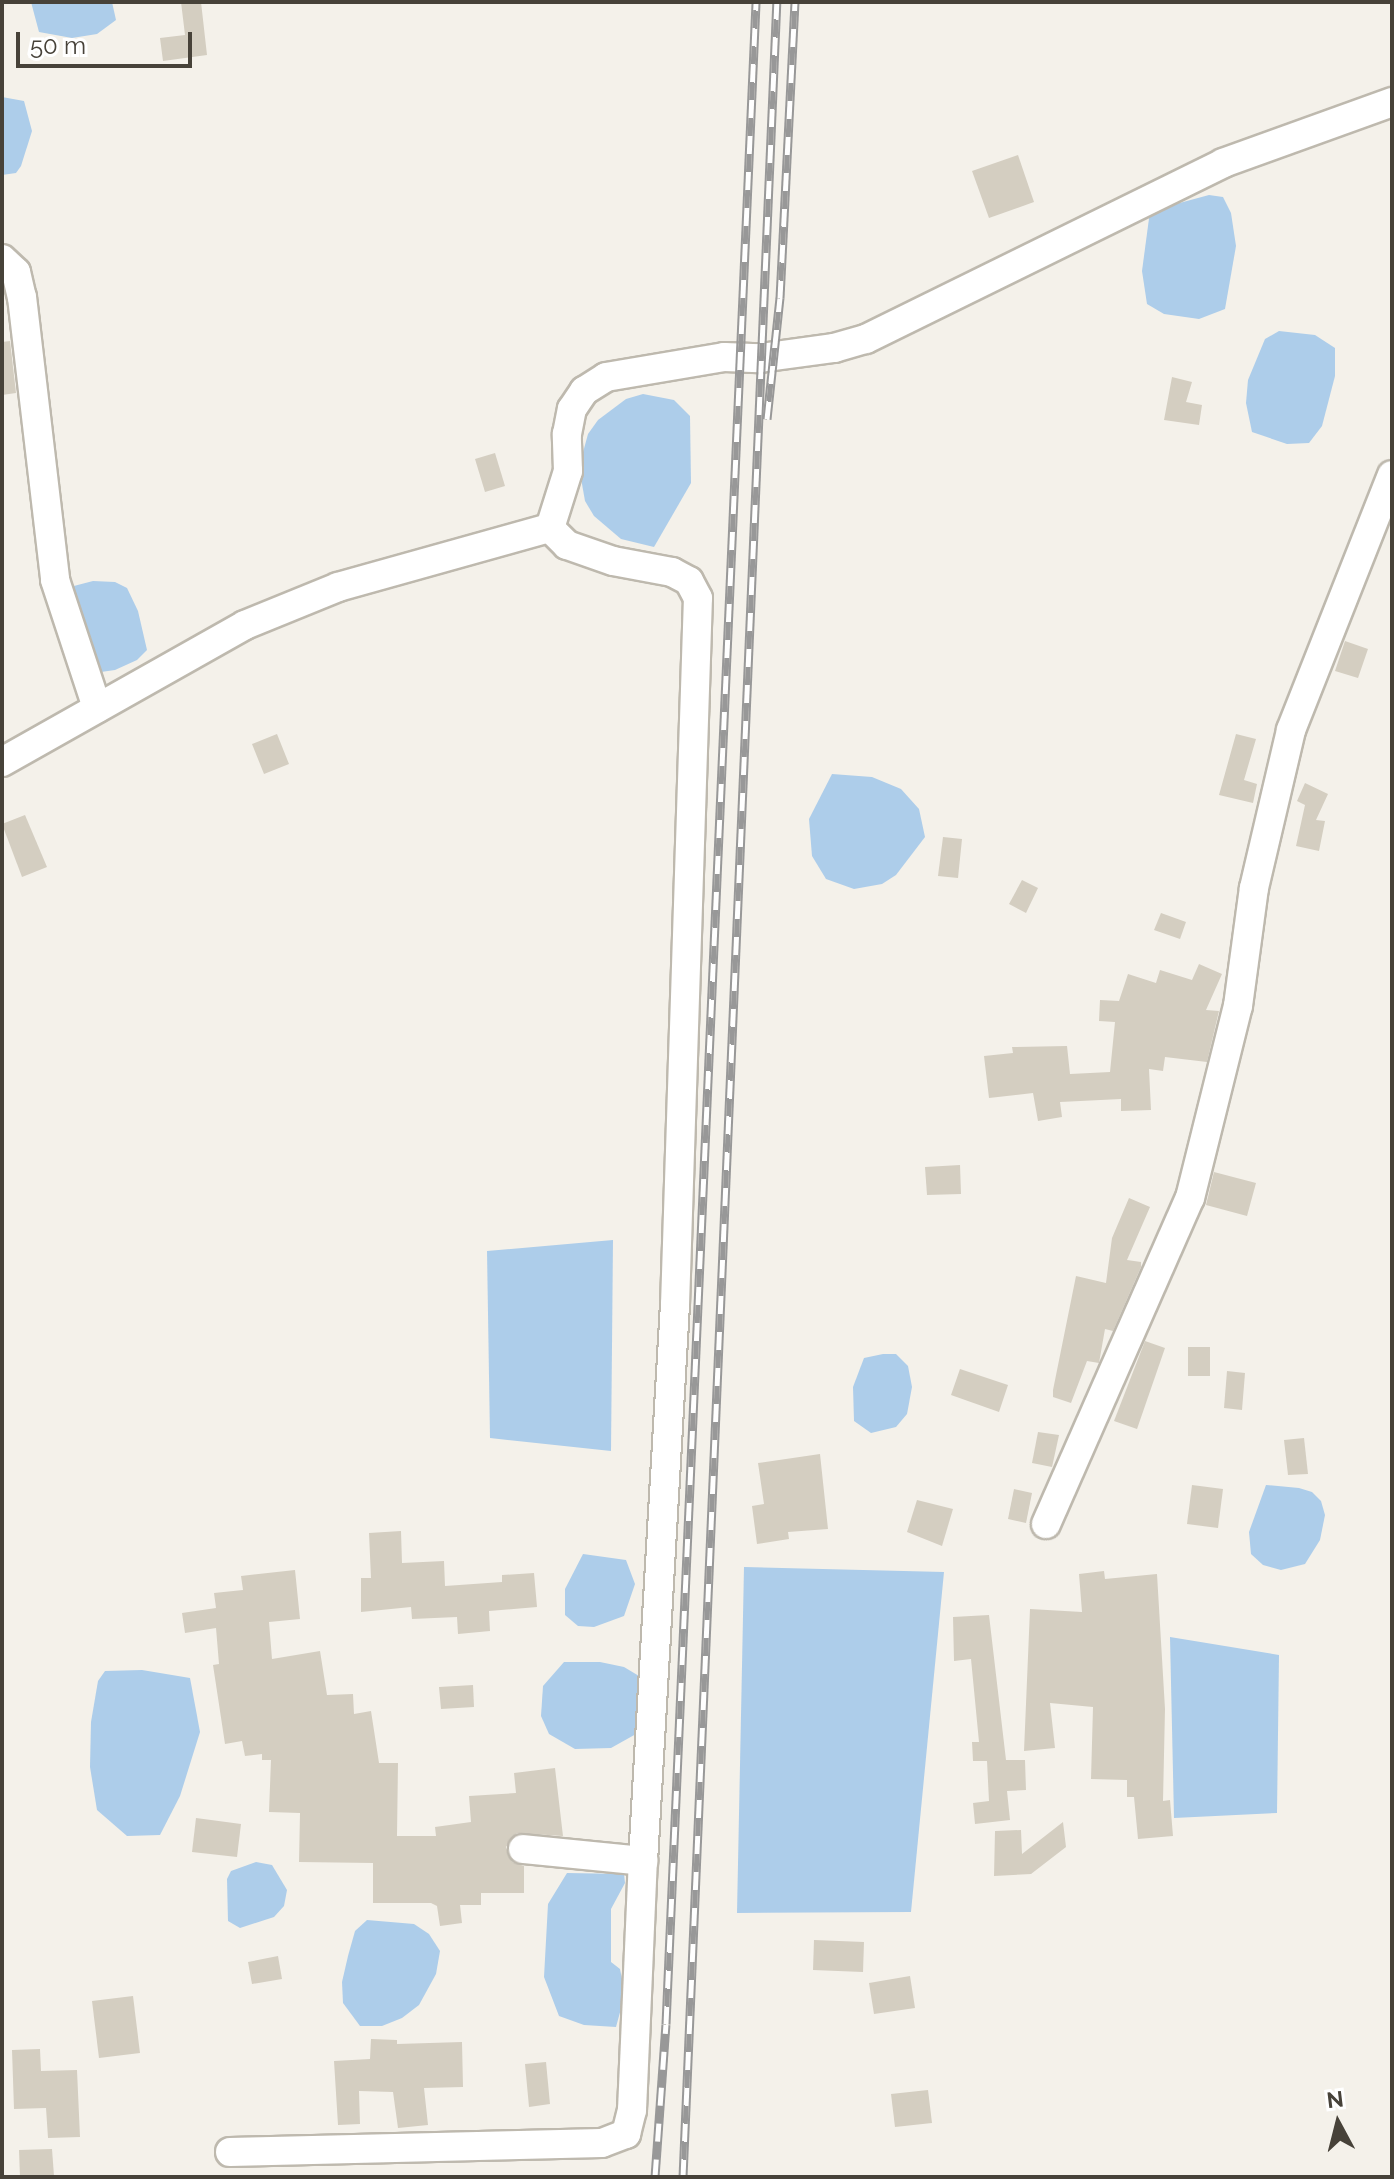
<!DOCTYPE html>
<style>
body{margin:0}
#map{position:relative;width:1394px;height:2179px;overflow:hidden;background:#f4f1ea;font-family:Raleway,sans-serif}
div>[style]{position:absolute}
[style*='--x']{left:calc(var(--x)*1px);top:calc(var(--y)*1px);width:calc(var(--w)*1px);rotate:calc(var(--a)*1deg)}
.water>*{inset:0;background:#adcdea}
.building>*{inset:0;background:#d4cec1}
.roads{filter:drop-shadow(2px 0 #beb9ae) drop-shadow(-2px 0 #beb9ae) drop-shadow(0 2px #beb9ae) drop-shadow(0 -2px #beb9ae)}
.minor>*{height:28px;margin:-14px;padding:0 14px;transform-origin:14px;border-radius:14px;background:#fff}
.rail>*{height:9px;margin-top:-4.5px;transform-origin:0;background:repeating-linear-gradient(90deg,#fff 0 18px,#989898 0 36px);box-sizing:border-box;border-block:2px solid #989898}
span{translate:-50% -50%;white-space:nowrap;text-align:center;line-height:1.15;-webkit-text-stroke:6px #fff;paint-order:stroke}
.frame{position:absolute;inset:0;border:4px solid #474239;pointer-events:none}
.north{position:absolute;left:1298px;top:2083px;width:80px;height:80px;-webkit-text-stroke:6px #fff;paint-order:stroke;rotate:353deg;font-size:22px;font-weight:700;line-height:32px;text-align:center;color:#474239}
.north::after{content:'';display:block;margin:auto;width:28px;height:36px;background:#474239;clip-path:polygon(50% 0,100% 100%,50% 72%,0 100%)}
.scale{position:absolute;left:16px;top:32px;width:176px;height:36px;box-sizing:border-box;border:4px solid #474239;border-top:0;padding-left:10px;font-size:24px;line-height:28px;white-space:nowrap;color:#474239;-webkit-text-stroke:6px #fff;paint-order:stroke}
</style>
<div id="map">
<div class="water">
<i style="clip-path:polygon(31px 2px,112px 2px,116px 20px,97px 34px,72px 38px,39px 32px)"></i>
<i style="clip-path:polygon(2px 97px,24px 101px,32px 131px,21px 166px,16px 173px,2px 175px)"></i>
<i style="clip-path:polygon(1209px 195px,1223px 197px,1231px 213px,1236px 246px,1225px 309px,1199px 319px,1164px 314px,1147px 304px,1142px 271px,1150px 211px)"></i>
<i style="clip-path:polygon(1279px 331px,1315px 335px,1335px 348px,1335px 376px,1322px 426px,1309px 443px,1287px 444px,1252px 432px,1246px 403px,1248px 380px,1265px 339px)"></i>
<i style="clip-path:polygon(643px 394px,674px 400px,690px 416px,691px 483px,654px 547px,621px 539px,594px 516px,585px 501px,579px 467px,588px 434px,598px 420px,626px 399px)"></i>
<i style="clip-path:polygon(93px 581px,115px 582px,127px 588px,138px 611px,147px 650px,137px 660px,115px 670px,101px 672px,84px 650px,70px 587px)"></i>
<i style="clip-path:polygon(832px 774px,872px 777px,901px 789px,919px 809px,925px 837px,896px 875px,882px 884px,854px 889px,826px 879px,812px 856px,809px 819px)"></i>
<i style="clip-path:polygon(613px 1240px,611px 1451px,490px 1438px,487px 1251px)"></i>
<i style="clip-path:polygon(883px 1354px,896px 1354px,908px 1366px,912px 1387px,907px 1414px,896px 1427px,871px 1433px,854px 1421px,853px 1387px,864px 1358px)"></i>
<i style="clip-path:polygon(1266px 1485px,1299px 1488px,1312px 1492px,1321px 1501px,1325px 1515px,1320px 1540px,1305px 1564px,1281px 1570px,1263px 1565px,1251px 1554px,1249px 1532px)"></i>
<i style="clip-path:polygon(583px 1554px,626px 1560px,635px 1584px,624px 1616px,594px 1627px,578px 1626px,565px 1615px,565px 1589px)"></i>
<i style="clip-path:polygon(744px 1567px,944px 1572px,911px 1912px,737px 1913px)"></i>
<i style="clip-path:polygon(1170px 1637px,1279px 1655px,1277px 1813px,1174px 1818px)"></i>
<i style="clip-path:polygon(564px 1662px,600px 1662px,624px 1667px,639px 1676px,636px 1734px,611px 1748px,575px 1749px,549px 1734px,541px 1716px,543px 1686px)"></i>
<i style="clip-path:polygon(142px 1670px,190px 1678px,200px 1732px,180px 1796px,160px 1835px,127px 1836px,97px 1810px,90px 1767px,91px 1722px,98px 1681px,105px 1671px)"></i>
<i style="clip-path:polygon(256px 1862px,272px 1865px,287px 1890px,284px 1906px,274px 1917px,240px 1928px,228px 1921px,227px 1879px,231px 1871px)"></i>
<i style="clip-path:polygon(567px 1873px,624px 1874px,625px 1883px,611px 1909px,611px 1962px,620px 1969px,625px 1994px,616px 2027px,584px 2025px,559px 2016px,544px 1977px,548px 1904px)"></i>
<i style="clip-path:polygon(367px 1920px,414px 1924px,429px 1934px,440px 1951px,436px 1974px,419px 2005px,402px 2018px,382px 2026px,360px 2026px,343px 2003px,342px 1982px,348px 1956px,355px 1931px)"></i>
</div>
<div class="building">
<i style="clip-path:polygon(181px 2px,201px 2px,207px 55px,163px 61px,160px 38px,185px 35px)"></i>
<i style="clip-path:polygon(1018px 155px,1034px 202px,989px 218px,972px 171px)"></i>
<i style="clip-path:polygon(10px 341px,16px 393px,2px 395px,2px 342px)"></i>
<i style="clip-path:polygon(1172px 377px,1192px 382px,1186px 402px,1202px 405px,1199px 425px,1164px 420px)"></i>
<i style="clip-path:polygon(495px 453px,505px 486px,485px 492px,475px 459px)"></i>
<i style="clip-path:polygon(1345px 641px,1368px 649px,1358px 678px,1335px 671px)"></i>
<i style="clip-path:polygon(277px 734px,289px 764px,264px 774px,252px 744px)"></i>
<i style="clip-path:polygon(1236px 734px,1256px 739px,1244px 780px,1257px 784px,1253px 803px,1219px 795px)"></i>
<i style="clip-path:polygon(1305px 783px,1328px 794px,1316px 820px,1325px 821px,1319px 851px,1296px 846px,1305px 805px,1297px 801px)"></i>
<i style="clip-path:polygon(25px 815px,47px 867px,22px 877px,2px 824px)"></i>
<i style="clip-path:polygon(943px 837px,962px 839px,958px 878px,938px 876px)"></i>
<i style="clip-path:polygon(1022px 880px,1038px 888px,1026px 913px,1009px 904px)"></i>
<i style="clip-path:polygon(1161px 913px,1186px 922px,1180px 939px,1154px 930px)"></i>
<i style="clip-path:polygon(1199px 964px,1222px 974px,1206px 1010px,1219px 1011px,1207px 1062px,1165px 1057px,1163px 1071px,1149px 1069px,1151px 1110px,1121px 1111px,1121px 1099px,1060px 1102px,1062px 1117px,1038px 1121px,1033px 1093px,989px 1098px,984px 1056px,1013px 1053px,1012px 1047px,1067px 1046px,1070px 1074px,1110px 1072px,1115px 1022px,1099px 1021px,1100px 1000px,1119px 1001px,1128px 974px,1156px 983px,1160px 970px,1192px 980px)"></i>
<i style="clip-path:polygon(960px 1165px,961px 1194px,927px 1195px,925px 1167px)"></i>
<i style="clip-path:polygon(1214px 1172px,1256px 1183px,1247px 1216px,1206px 1205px)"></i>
<i style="clip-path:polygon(1129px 1198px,1150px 1207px,1127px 1260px,1141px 1262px,1141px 1267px,1113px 1331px,1105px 1329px,1099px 1363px,1087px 1361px,1071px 1403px,1053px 1397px,1053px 1390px,1076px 1276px,1106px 1283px,1112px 1238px)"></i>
<i style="clip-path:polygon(1145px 1341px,1165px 1348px,1137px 1429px,1114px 1421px)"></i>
<i style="clip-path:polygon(1188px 1347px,1210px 1347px,1210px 1376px,1188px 1376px)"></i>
<i style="clip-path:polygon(960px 1369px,1008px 1385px,999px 1412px,951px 1395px)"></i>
<i style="clip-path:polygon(1227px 1371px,1245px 1373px,1242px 1410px,1224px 1408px)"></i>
<i style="clip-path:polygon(1038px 1432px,1059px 1435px,1052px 1467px,1032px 1463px)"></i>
<i style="clip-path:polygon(1304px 1438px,1308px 1474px,1288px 1475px,1284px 1440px)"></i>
<i style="clip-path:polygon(820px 1454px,828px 1529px,788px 1532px,789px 1539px,757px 1544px,752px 1506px,764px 1504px,758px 1463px)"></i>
<i style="clip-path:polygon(1192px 1485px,1223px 1489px,1218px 1528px,1187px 1524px)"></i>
<i style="clip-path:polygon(1014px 1489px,1032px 1493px,1026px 1523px,1008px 1519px)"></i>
<i style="clip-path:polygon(917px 1500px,953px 1509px,942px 1546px,907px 1532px)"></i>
<i style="clip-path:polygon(401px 1531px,402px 1563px,444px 1561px,445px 1586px,502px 1582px,502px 1575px,534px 1573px,537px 1607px,489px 1611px,490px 1631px,458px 1634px,457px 1617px,412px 1619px,411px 1607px,361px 1612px,361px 1578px,371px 1578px,369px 1533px)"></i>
<i style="clip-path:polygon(295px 1570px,300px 1619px,269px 1622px,272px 1659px,320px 1651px,327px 1695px,353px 1694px,354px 1714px,371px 1711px,379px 1763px,398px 1763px,397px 1836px,436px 1836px,435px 1827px,471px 1822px,469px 1796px,516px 1793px,514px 1773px,555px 1768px,563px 1836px,517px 1833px,506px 1847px,512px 1862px,524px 1866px,524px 1893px,481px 1893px,481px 1905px,460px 1905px,462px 1923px,440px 1926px,437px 1906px,431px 1903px,373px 1903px,373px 1863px,299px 1862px,300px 1813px,269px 1812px,271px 1760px,262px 1760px,262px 1754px,245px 1756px,242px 1741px,225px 1744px,213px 1665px,219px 1664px,216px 1628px,185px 1633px,182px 1613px,216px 1608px,214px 1593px,243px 1590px,241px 1576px)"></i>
<i style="clip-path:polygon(1104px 1571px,1105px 1579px,1157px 1574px,1165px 1709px,1163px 1801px,1170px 1800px,1173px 1836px,1138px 1839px,1134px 1797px,1127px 1797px,1127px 1780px,1091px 1779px,1093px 1707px,1050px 1703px,1055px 1748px,1024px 1751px,1030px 1609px,1082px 1612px,1079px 1574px)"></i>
<i style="clip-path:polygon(989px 1615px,1006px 1760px,1025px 1760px,1026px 1790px,1007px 1791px,1010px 1820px,975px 1824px,973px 1803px,989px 1801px,987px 1761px,973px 1761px,972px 1742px,979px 1742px,971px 1659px,954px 1661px,953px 1617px)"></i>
<i style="clip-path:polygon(473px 1685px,474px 1707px,441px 1709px,439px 1687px)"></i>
<i style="clip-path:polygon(196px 1818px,241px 1824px,237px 1857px,192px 1852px)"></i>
<i style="clip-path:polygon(1063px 1822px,1066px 1847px,1031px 1874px,994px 1876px,995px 1831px,1021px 1830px,1022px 1854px)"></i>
<i style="clip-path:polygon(814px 1940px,864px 1942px,863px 1972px,813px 1970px)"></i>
<i style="clip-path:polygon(278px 1956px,282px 1979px,252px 1984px,248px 1962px)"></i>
<i style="clip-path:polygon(910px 1976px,915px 2008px,874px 2014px,869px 1983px)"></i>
<i style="clip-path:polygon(133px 1996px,140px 2053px,99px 2058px,92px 2001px)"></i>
<i style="clip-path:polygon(371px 2039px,397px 2040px,397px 2044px,462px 2042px,463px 2087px,424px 2088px,428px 2125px,398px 2128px,393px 2092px,359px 2091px,360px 2124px,338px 2125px,334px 2061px,370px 2059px)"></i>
<i style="clip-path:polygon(40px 2049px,41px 2071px,77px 2070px,80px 2137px,48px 2138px,46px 2108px,14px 2109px,12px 2050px)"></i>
<i style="clip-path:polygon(546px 2062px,550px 2104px,529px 2107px,525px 2064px)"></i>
<i style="clip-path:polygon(928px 2090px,932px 2123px,895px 2127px,891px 2094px)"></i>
<i style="clip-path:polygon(52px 2149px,54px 2176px,20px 2177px,19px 2150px)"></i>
</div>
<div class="roads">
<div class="minor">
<i style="--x:2;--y:259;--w:19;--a:43"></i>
<i style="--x:16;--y:272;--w:26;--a:77"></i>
<i style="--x:22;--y:297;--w:285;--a:83.3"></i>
<i style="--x:55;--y:580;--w:135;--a:71.8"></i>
<i style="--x:2;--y:762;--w:279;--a:-29.4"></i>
<i style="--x:245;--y:625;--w:100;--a:-22.2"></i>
<i style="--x:338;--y:587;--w:220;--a:-15.6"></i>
<i style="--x:550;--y:528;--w:60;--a:-72.5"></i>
<i style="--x:568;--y:471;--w:37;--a:-92"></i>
<i style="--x:567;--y:434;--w:25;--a:-79"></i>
<i style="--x:572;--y:409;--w:22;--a:-56"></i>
<i style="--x:584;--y:391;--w:26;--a:-32"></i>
<i style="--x:606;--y:377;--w:120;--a:-9.6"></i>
<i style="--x:724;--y:357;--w:36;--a:2"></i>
<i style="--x:760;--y:358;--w:75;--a:-7.7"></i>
<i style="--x:834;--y:348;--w:33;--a:-16"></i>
<i style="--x:866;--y:339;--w:398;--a:-26.2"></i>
<i style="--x:1223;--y:163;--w:180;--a:-19.8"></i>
<i style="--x:1046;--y:1524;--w:356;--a:-66.2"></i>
<i style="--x:1190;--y:1198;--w:198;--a:-76"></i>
<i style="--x:1238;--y:1006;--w:119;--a:-82.3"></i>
<i style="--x:1254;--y:888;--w:162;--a:-76.8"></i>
<i style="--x:1291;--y:730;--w:274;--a:-68.4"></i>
<i style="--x:523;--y:1849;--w:121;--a:5.7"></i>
<i style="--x:643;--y:1861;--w:557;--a:-86.71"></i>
<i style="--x:675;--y:1305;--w:707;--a:-88.14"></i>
<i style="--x:698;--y:598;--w:19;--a:-118"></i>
<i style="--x:689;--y:581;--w:19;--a:-152"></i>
<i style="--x:672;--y:572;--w:60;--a:-169.4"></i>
<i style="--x:613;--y:561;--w:49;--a:-160.8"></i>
<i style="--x:567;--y:545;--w:24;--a:-135"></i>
<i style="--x:230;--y:2152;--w:372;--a:-1.4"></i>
<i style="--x:602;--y:2143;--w:26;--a:-21"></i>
<i style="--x:626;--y:2134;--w:25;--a:-76"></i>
<i style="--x:632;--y:2110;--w:249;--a:-87.5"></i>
</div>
</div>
<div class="rail">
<i style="--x:767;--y:419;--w:122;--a:-83.9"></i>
<i style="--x:780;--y:298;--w:296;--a:-87.1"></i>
<i style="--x:655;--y:2177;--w:153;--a:-85.9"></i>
<i style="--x:666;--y:2024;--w:2024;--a:-87.45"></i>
<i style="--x:683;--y:2177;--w:2177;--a:-87.53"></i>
</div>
<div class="frame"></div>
<div class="north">N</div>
<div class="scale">50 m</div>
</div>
